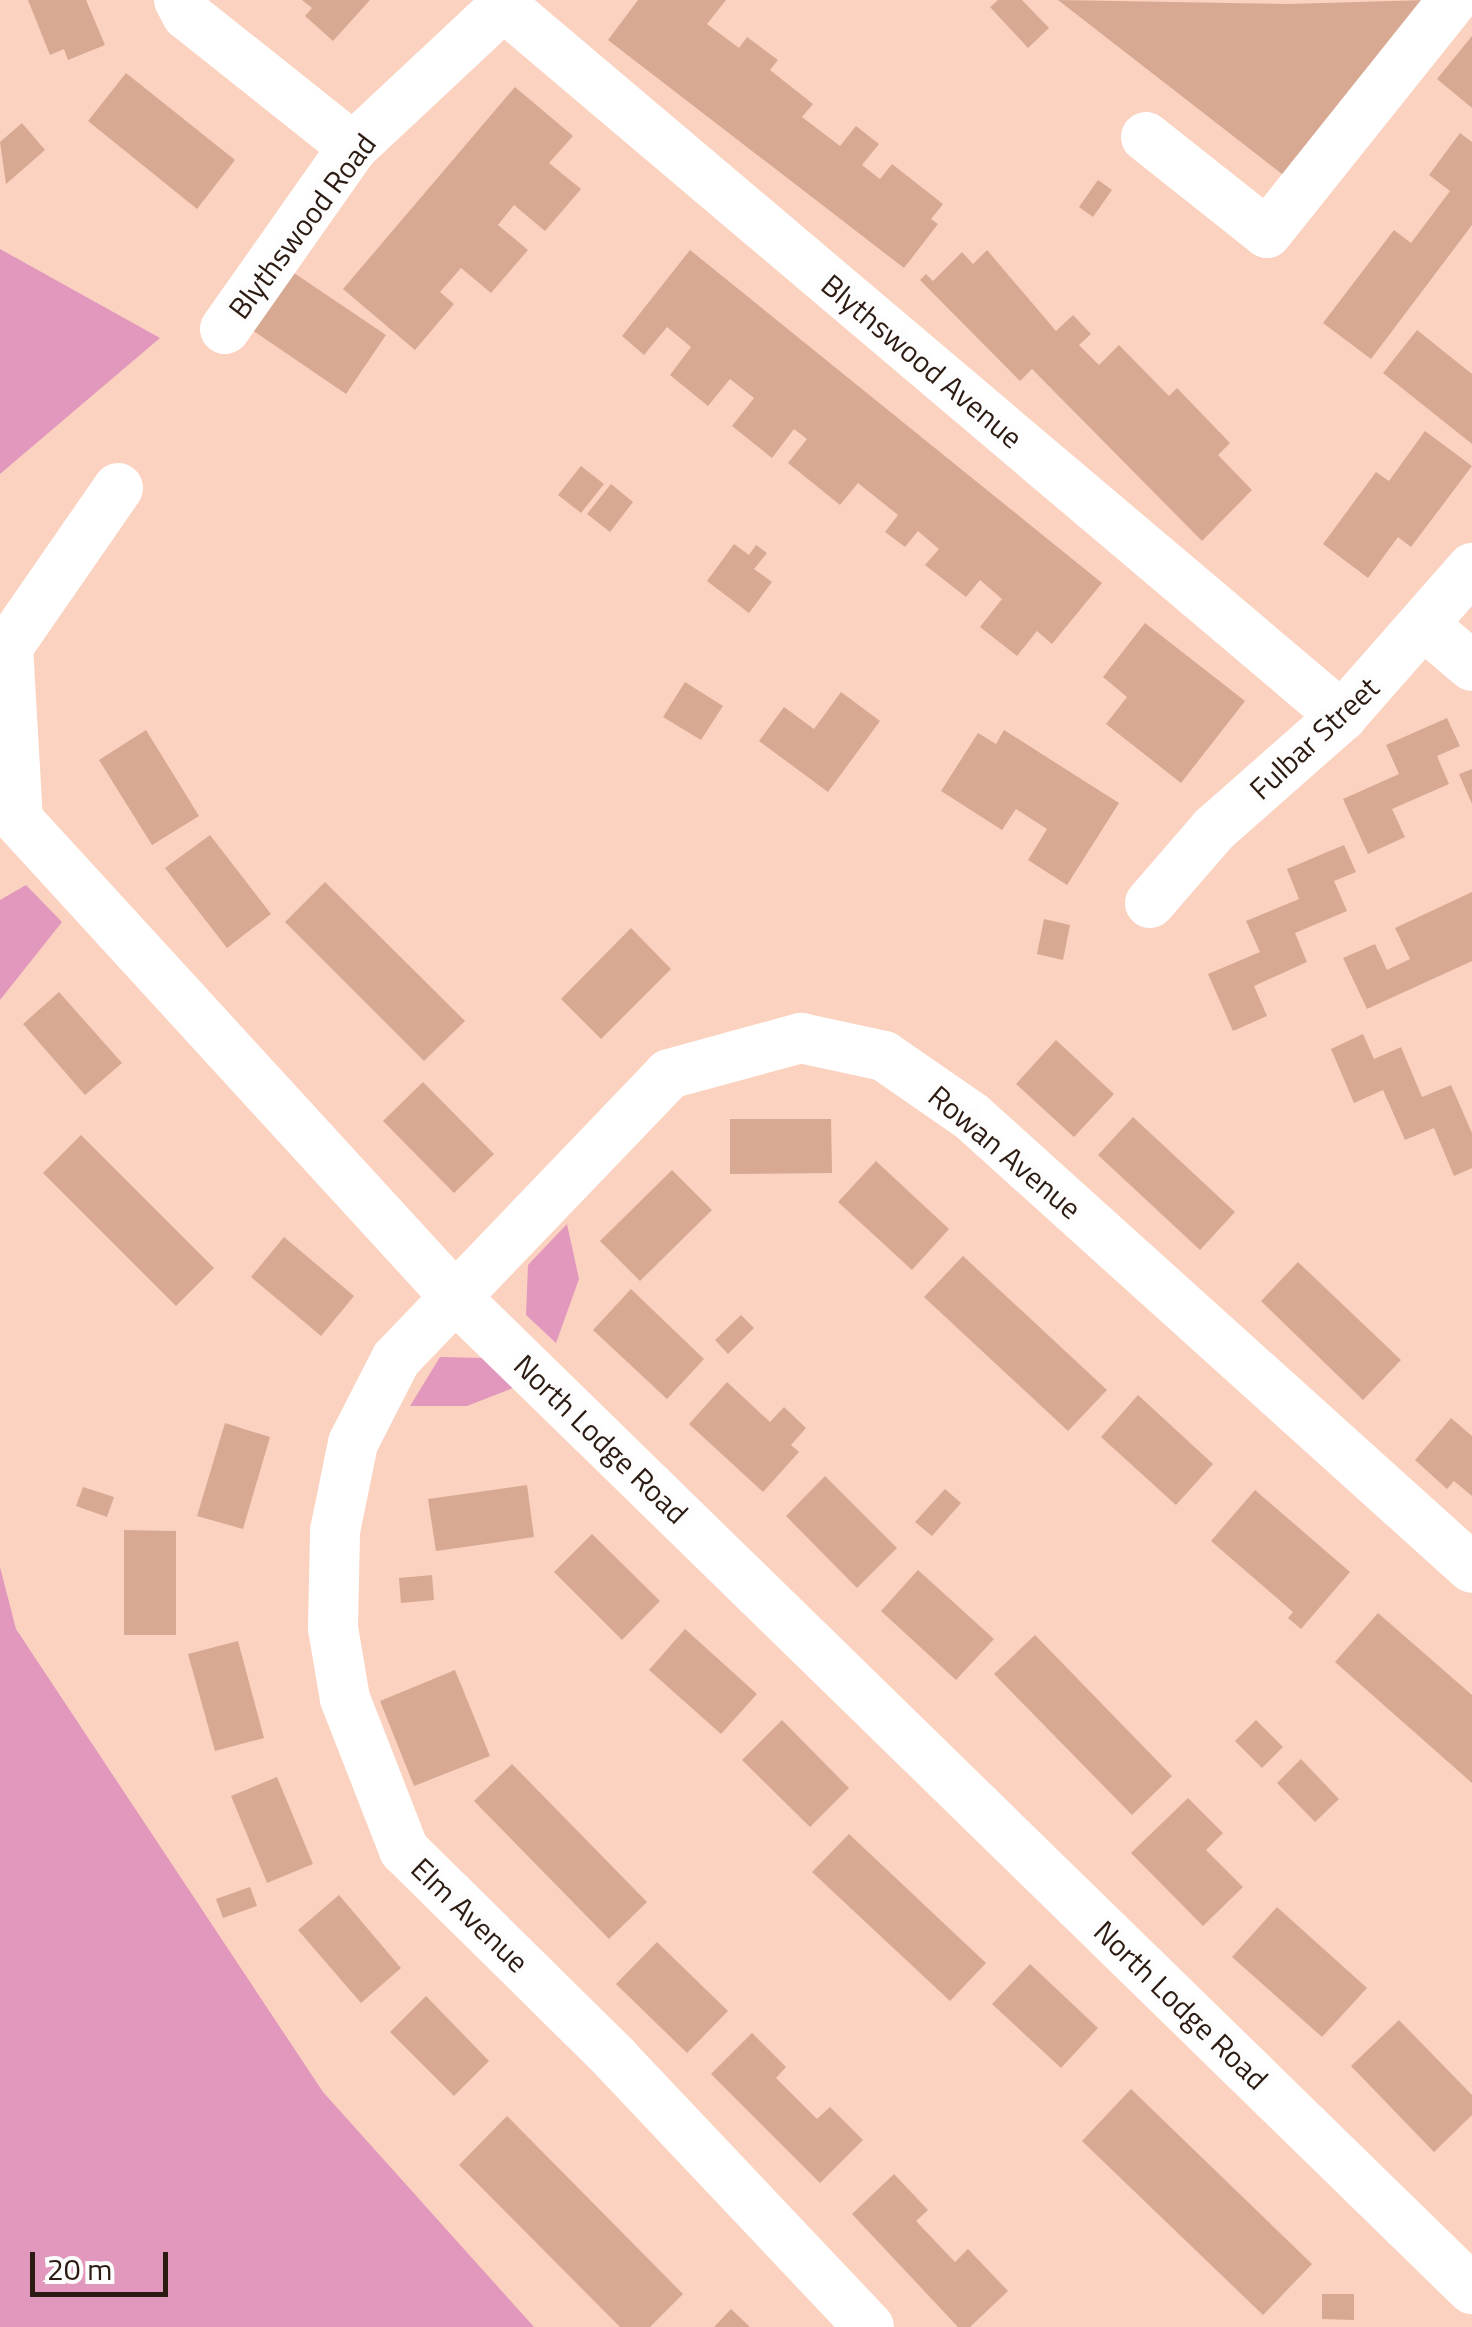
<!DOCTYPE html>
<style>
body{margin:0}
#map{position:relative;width:1472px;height:2327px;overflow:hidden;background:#fad2bf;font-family:"Titillium Web",sans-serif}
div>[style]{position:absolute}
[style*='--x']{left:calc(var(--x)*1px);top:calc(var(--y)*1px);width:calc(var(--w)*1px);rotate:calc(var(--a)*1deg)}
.green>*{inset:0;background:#e298bd}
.building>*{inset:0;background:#d8a992}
.minor>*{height:50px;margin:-25px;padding:0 25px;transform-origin:25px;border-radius:25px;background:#fff}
span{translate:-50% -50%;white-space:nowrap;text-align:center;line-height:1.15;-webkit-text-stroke:10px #fdfdfd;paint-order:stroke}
.street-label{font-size:30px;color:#2c1b12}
.scale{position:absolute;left:30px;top:2252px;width:138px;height:45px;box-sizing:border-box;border:5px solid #2c1b12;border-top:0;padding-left:12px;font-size:30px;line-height:35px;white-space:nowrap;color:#2c1b12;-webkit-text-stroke:8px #fdfdfd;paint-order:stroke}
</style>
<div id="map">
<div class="green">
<i style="clip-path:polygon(0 249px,160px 338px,0 474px)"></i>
<i style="clip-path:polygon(26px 885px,62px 922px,0 1000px,0 900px)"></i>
<i style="clip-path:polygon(567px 1224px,579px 1279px,556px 1343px,526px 1315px,528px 1265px)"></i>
<i style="clip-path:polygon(440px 1357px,483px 1358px,513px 1388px,467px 1406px,410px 1406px)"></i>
<i style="clip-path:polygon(0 1567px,16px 1629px,323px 2092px,534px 2327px,0 2327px)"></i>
</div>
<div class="building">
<i style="clip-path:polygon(28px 0,86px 0,105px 45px,68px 60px,64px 49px,50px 55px)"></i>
<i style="clip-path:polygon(302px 0,370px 0,333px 41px,305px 16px,312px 8px)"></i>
<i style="clip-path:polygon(638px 0,726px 0,707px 24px,739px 48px,747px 37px,778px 60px,770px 70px,813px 104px,802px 117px,840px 146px,856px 126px,879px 144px,862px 165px,880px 179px,892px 164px,943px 204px,931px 219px,938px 224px,904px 268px,608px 40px)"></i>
<i style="clip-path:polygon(998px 0,1022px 0,1049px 28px,1028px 48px,990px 7px)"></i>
<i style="clip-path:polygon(1058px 0,1288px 4px,1428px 0,1287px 178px)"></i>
<i style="clip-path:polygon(1472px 36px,1472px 108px,1437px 79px)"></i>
<i style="clip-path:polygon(126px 73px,235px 160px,197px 209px,88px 121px)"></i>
<i style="clip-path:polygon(515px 87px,573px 136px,549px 163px,581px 189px,545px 231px,514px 205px,498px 225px,528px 250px,491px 293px,461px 268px,440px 292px,454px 304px,415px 350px,343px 289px)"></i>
<i style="clip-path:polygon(22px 123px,45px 150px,6px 184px,0 142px)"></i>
<i style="clip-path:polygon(1460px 133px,1472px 142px,1472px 225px,1371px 359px,1323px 323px,1394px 230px,1411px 243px,1450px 191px,1429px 175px)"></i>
<i style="clip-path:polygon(1098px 180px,1112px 190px,1093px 217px,1079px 207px)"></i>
<i style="clip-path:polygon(690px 250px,1102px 583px,1052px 644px,1037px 631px,1017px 656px,980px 627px,1002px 599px,980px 580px,966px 597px,925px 565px,939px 549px,918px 531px,905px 547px,885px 532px,898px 515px,858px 483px,840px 505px,788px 463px,807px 439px,794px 429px,772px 458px,732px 426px,754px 398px,730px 379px,708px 406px,670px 375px,691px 347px,667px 327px,644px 355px,622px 336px)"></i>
<i style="clip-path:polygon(987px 250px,1056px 331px,1073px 315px,1091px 334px,1079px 345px,1099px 365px,1119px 345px,1169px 396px,1177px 388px,1230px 443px,1218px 455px,1252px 490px,1202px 541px,1032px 369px,1020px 381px,920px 280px,926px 274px,933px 281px,962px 252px,973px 264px)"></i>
<i style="clip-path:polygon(291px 271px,386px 335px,346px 394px,252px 330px)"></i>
<i style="clip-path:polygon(1417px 330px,1472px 374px,1472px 444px,1383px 373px)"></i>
<i style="clip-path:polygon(1425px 431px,1472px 466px,1411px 547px,1398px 537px,1368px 578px,1323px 544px,1376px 472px,1389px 481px)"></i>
<i style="clip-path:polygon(581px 466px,604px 484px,581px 513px,558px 495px)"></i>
<i style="clip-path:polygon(611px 484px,633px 502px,610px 532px,587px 514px)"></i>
<i style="clip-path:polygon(734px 544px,749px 555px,756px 545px,767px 553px,754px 569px,772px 582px,749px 613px,707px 581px)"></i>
<i style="clip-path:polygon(1145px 623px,1245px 701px,1181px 783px,1106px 724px,1127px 697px,1103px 677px)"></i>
<i style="clip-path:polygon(685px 682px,723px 706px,701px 740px,663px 717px)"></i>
<i style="clip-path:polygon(841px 692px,880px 721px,828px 792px,759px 741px,784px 707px,814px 729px)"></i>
<i style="clip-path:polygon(1447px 718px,1460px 746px,1437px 756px,1449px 784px,1392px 809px,1405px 837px,1368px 854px,1343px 799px,1399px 774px,1386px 745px)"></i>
<i style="clip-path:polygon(146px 730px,199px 816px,152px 845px,99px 760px)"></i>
<i style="clip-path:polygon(1004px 730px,1119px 803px,1067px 885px,1028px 860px,1047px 829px,1016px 809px,1002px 830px,941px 791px,978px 733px,996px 744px)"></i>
<i style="clip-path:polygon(1472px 769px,1472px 804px,1459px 774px)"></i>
<i style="clip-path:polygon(210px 835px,271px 914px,227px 948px,165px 868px)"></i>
<i style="clip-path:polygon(1344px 845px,1356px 872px,1334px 881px,1347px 911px,1295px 933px,1307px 962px,1254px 986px,1267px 1016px,1233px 1031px,1208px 974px,1260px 952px,1246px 921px,1299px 899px,1287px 869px)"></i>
<i style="clip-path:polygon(325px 882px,465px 1021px,424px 1061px,285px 922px)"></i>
<i style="clip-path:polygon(1472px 892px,1472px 961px,1367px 1009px,1343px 958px,1375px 944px,1387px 970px,1410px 959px,1395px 928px)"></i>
<i style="clip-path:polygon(1044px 919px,1070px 925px,1063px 960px,1037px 954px)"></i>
<i style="clip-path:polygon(631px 928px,671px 969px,601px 1039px,561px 999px)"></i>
<i style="clip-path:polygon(59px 992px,122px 1063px,85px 1095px,23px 1024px)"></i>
<i style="clip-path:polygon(1363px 1034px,1374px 1059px,1401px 1047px,1422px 1097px,1451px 1085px,1472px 1133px,1472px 1168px,1454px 1176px,1434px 1128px,1405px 1140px,1383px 1090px,1354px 1103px,1331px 1049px)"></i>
<i style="clip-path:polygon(1056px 1040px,1114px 1094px,1074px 1137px,1016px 1084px)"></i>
<i style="clip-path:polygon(423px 1082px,494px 1154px,454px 1193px,383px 1121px)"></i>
<i style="clip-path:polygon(1133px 1117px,1235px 1212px,1200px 1250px,1098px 1155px)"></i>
<i style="clip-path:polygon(730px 1119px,831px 1119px,832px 1173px,730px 1174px)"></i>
<i style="clip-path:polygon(81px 1135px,214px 1268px,176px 1306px,43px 1173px)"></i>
<i style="clip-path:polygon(876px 1161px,949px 1229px,912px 1270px,838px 1202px)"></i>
<i style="clip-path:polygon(672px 1170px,712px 1210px,640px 1281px,600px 1241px)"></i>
<i style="clip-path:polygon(284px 1237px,354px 1296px,321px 1336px,251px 1277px)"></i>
<i style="clip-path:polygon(963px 1256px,1107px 1390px,1068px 1431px,924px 1297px)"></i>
<i style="clip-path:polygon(1298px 1262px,1401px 1360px,1363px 1400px,1261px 1301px)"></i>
<i style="clip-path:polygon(631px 1289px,704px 1359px,667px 1399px,593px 1330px)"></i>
<i style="clip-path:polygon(741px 1315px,754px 1328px,728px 1354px,715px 1340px)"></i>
<i style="clip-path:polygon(727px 1382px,770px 1422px,784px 1407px,806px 1428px,791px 1445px,799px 1452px,763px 1492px,689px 1424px)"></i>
<i style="clip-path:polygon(1138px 1395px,1213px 1464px,1176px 1505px,1101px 1437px)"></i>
<i style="clip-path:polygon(1451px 1418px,1472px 1436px,1472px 1496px,1454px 1481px,1447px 1489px,1415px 1460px)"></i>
<i style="clip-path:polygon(225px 1423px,270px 1437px,243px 1529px,197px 1516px)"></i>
<i style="clip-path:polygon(825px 1476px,897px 1548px,857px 1588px,786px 1516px)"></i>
<i style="clip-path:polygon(527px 1485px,534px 1537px,436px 1551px,428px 1499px)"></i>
<i style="clip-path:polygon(83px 1487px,114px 1497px,107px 1517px,76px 1506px)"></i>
<i style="clip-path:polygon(945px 1489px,961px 1503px,932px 1536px,915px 1522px)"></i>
<i style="clip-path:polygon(1255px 1490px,1350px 1572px,1301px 1629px,1288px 1618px,1293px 1612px,1211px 1541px)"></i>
<i style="clip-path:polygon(124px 1530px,176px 1531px,176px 1635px,124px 1635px)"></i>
<i style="clip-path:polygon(592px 1534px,660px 1601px,622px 1640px,554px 1572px)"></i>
<i style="clip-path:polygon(918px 1570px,994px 1639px,956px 1680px,881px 1611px)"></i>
<i style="clip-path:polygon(432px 1575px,434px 1600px,401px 1603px,399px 1578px)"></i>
<i style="clip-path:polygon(1378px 1613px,1472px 1695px,1472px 1783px,1335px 1662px)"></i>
<i style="clip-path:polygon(685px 1629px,757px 1694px,721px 1734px,649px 1670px)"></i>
<i style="clip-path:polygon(1035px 1635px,1172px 1776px,1132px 1815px,994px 1674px)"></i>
<i style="clip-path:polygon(238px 1641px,264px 1738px,215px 1751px,188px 1654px)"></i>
<i style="clip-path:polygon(455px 1670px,490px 1756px,414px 1786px,380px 1701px)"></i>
<i style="clip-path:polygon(782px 1720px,849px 1788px,810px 1827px,742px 1760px)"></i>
<i style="clip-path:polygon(1256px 1720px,1283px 1747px,1262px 1768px,1235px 1741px)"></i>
<i style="clip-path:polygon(1301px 1759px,1339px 1799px,1315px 1822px,1277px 1783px)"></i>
<i style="clip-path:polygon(512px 1764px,647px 1902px,609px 1939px,474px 1801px)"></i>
<i style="clip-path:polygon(277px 1777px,313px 1864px,267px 1883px,231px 1796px)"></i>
<i style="clip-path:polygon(1188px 1798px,1223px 1833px,1206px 1850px,1243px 1887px,1203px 1926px,1131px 1853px)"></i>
<i style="clip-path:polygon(849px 1834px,986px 1963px,950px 2001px,812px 1872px)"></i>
<i style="clip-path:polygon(250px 1887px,257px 1906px,223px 1918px,216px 1899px)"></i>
<i style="clip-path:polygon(339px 1895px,401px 1968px,361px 2003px,298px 1930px)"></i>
<i style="clip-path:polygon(1277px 1907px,1367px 1988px,1322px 2037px,1232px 1957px)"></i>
<i style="clip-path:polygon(657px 1942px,728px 2011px,687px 2053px,616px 1984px)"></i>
<i style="clip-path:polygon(1030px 1964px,1098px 2028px,1061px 2068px,992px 2004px)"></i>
<i style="clip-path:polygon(426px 1996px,489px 2061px,454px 2096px,390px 2032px)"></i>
<i style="clip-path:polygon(1399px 2020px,1472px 2095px,1472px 2115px,1434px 2152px,1351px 2066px)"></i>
<i style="clip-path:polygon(752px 2033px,786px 2067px,776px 2078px,817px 2119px,830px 2107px,863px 2140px,820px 2183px,711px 2074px)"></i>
<i style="clip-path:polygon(1131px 2089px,1312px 2264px,1263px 2315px,1082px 2141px)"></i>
<i style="clip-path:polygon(507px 2116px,683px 2294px,650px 2327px,620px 2327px,459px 2165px)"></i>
<i style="clip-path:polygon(894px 2174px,928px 2210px,916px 2221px,955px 2262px,968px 2249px,1008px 2291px,970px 2327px,958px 2327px,852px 2214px)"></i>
<i style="clip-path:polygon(1322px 2294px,1354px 2294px,1354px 2320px,1322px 2319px)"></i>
<i style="clip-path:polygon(731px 2309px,750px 2327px,714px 2327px)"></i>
</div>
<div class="minor">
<i style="--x:179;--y:0;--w:17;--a:62"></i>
<i style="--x:187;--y:15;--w:212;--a:38.5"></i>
<i style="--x:502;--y:5;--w:1101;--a:40.25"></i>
<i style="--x:1146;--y:137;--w:154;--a:38.4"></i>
<i style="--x:1267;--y:233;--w:298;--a:-51.4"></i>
<i style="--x:225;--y:329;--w:223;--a:-54.9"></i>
<i style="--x:353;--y:147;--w:215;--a:-43.1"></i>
<i style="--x:118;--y:488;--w:193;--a:124.7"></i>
<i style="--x:8;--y:647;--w:173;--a:86.7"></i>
<i style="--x:18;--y:820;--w:650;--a:47.49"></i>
<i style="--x:457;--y:1299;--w:1418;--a:44.29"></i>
<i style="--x:1426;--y:627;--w:60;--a:40.3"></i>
<i style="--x:1150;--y:903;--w:98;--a:-49.1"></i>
<i style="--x:1214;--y:829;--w:171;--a:-41.4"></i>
<i style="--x:1342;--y:716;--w:197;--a:-48.7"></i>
<i style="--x:869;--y:2327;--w:369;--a:-133.4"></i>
<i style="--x:616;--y:2059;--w:298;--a:-135.4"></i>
<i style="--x:404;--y:1850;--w:162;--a:-111.3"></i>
<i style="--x:345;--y:1699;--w:72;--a:-99.6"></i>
<i style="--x:333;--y:1628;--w:97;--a:-88.8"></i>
<i style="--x:335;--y:1531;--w:90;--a:-78.4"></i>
<i style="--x:353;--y:1443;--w:94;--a:-62.9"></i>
<i style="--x:396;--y:1359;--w:395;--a:-46.2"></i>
<i style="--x:669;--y:1074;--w:137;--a:-15.3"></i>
<i style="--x:801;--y:1038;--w:85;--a:12.2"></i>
<i style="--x:884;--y:1056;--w:107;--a:34.7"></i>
<i style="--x:972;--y:1117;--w:673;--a:42.05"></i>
</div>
<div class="street-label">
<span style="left:302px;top:226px;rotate:-53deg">Blythswood Road</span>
<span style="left:922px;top:361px;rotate:40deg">Blythswood Avenue</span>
<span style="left:1314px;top:738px;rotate:-43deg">Fulbar Street</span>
<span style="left:1005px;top:1152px;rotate:40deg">Rowan Avenue</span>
<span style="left:601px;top:1439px;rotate:44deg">North Lodge Road</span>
<span style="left:470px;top:1915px;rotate:44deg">Elm Avenue</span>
<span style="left:1181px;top:2005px;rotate:44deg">North Lodge Road</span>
</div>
<div class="scale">20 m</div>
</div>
